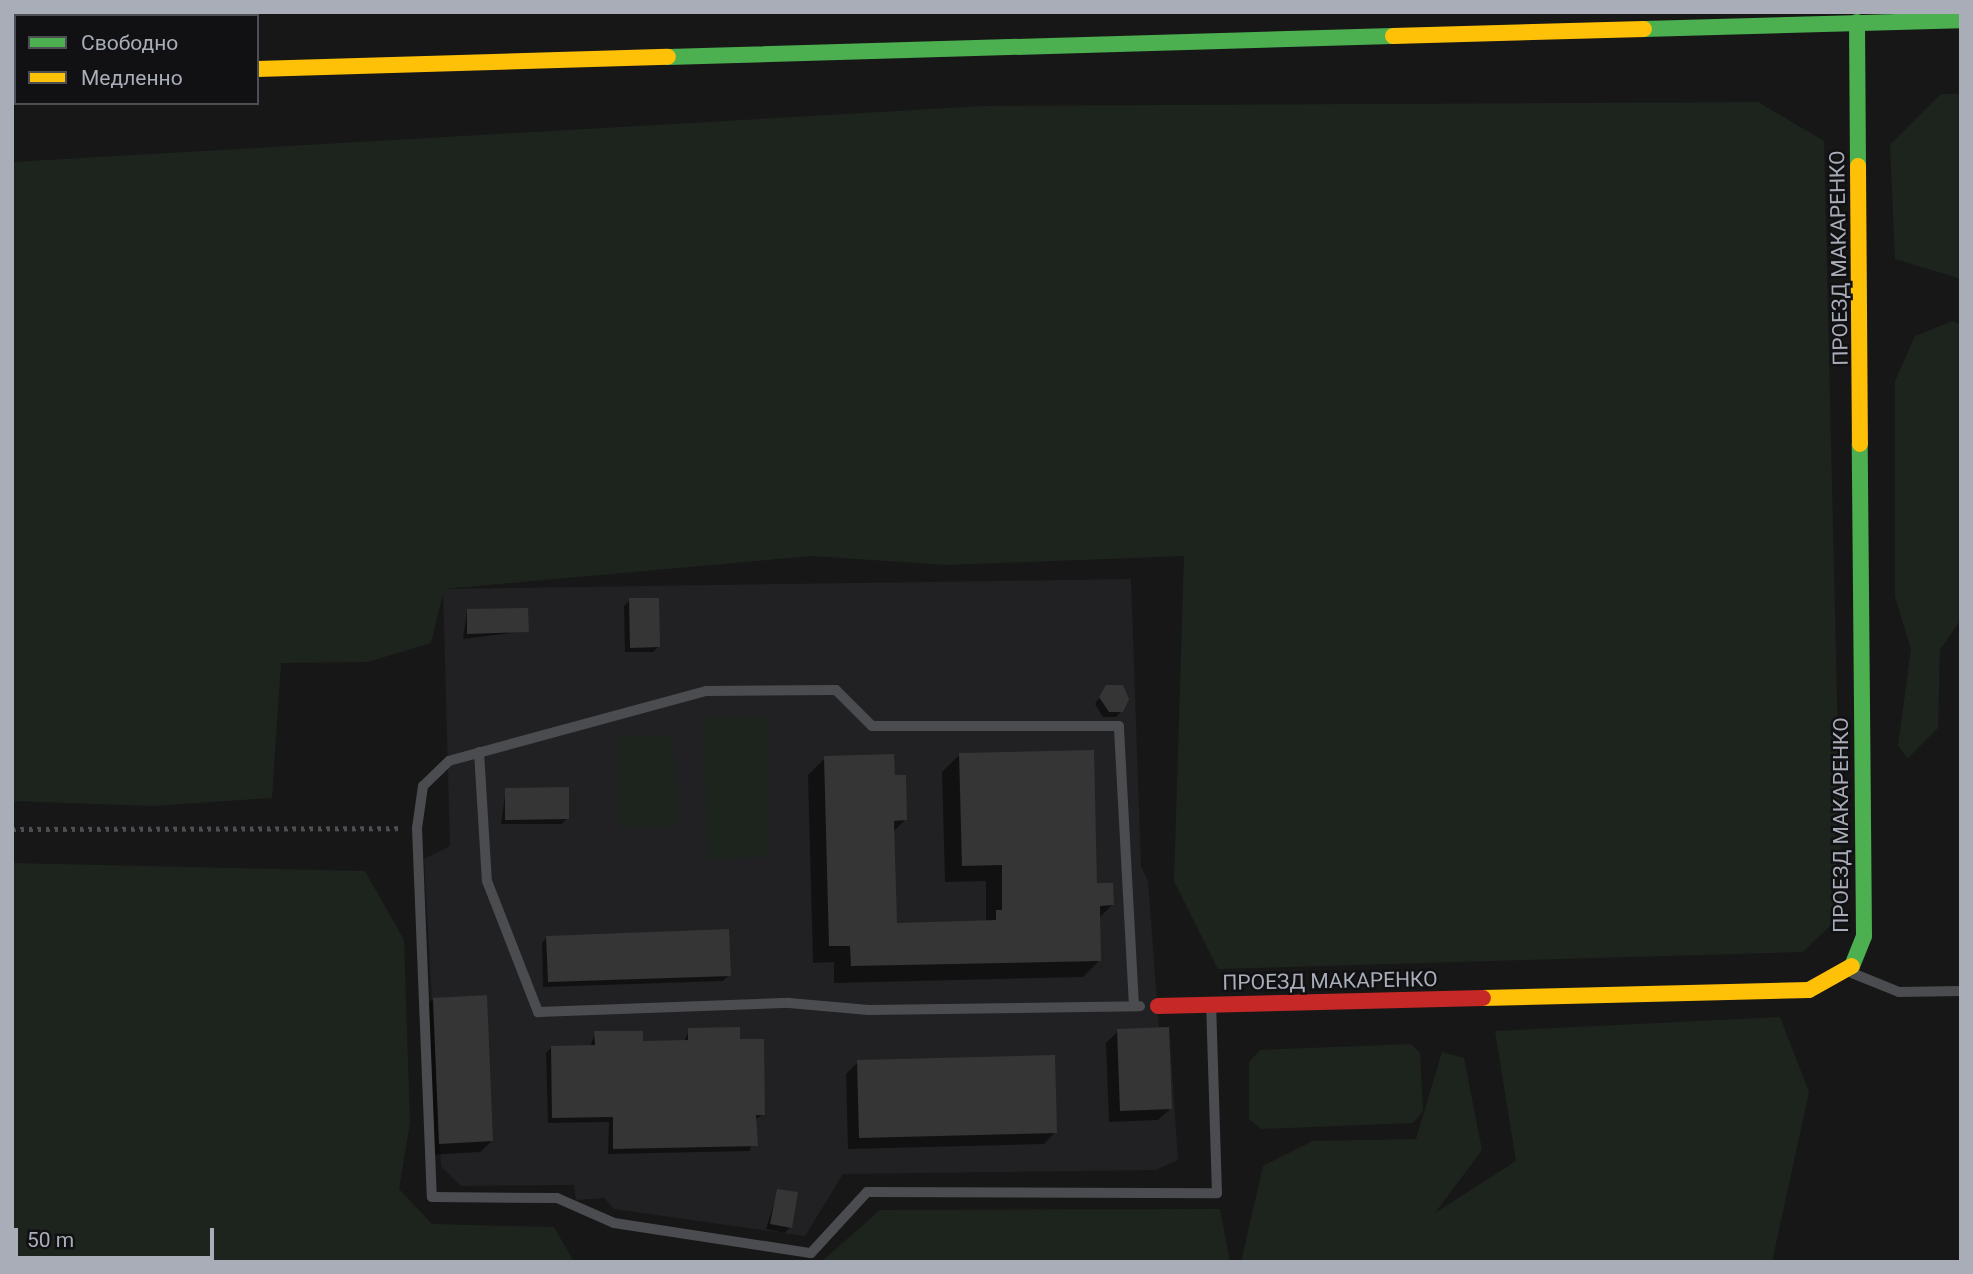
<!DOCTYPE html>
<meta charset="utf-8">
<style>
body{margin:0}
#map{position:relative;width:1973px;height:1274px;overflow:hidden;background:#171717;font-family:Roboto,sans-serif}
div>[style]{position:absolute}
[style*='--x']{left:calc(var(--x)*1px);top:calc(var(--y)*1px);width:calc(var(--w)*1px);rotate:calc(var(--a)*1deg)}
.built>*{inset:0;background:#212123}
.green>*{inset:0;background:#1d241e}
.shadow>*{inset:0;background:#0007}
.building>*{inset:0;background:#353536}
.path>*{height:4.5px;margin-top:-2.25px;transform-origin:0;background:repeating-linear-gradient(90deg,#4d4e52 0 3.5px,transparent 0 8.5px)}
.lane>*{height:10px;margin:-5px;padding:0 5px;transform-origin:5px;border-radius:5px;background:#4b4c50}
.street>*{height:23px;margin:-11.5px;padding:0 11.5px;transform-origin:11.5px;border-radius:11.5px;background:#4b4c50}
.fast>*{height:16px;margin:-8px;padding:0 8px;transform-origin:8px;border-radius:8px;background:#4caf50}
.slow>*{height:16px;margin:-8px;padding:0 8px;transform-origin:8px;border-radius:8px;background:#ffc107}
.jam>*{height:16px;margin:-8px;padding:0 8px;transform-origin:8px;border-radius:8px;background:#c62828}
span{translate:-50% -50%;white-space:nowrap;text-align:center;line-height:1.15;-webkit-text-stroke:5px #111113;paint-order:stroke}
.street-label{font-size:21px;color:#a8adb8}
.frame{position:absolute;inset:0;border:14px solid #a8adb8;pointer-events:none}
.legend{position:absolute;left:14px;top:14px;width:245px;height:91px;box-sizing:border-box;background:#111113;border:2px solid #4d4f55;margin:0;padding:9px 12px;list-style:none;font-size:21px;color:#a8adb8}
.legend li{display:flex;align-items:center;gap:14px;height:35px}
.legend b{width:35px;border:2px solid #4d4f55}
.scale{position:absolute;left:14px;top:1228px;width:200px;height:32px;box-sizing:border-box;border:4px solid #a8adb8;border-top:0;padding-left:9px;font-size:21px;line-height:24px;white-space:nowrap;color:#a8adb8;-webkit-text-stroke:5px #111113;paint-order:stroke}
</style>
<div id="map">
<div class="built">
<i style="clip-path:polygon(1131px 579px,1141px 866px,1148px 881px,1159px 1027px,1169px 1027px,1178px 1160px,1156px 1170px,843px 1174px,805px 1236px,614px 1209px,604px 1198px,576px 1200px,574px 1185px,461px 1186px,441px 1166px,424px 859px,450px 846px,443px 589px)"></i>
</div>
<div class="green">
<i style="clip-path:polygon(1941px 94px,1961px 94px,1961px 279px,1895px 259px,1890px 145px)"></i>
<i style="clip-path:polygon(1758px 102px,1824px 141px,1842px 914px,1803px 952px,1218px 969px,1174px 881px,1184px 556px,947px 565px,811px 556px,444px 589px,431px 643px,368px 662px,281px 663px,272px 798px,153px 806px,12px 801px,12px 162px,984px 106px)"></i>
<i style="clip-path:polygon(1953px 321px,1961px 325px,1961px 619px,1940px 650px,1938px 728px,1908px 758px,1898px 746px,1911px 649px,1895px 597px,1895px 381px,1915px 336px)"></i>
<i style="clip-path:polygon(767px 716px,769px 857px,707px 858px,705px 717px)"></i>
<i style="clip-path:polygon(674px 735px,676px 827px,619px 828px,617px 736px)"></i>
<i style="clip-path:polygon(12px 863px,365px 871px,404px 940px,410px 1123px,399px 1189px,432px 1224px,554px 1227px,574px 1262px,12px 1262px)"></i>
<i style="clip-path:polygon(1780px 1017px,1809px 1092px,1772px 1262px,1241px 1262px,1263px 1166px,1313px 1141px,1416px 1139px,1442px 1052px,1464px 1058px,1482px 1150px,1435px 1213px,1516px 1161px,1495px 1031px)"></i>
<i style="clip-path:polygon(1411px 1044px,1420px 1053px,1423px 1111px,1413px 1123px,1261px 1129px,1249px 1119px,1249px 1062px,1260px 1050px)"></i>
<i style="clip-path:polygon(1220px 1209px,1230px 1262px,821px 1262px,880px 1210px)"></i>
</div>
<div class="shadow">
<i style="clip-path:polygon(630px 600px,658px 647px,653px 652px,625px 652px,624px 606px)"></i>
<i style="clip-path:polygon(467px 611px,527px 631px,463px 639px)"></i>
<i style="clip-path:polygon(1107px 687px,1122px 711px,1116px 717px,1103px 717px,1095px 704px)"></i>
<i style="clip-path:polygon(959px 755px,1112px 905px,1099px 918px,1100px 960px,1083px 977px,834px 983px,834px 962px,813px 963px,808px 775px,825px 758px,893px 777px,905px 820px,893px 832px,895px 925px,986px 922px,986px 881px,945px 882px,942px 772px)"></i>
<i style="clip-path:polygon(506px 789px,567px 818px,562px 824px,501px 824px)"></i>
<i style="clip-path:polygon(547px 937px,729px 975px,723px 981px,543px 987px,542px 943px)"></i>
<i style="clip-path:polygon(433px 999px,492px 1141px,480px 1152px,428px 1155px,421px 1011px)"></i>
<i style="clip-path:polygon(689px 1030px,738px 1041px,763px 1114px,755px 1120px,750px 1151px,608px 1154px,609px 1122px,548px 1123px,546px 1053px,552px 1047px,590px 1047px,595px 1033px,641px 1043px,684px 1042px)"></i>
<i style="clip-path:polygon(1118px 1031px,1170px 1109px,1158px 1120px,1109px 1122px,1106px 1043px)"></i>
<i style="clip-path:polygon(858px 1062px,1055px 1132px,1044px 1144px,848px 1149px,846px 1074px)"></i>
<i style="clip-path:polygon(778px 1191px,790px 1227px,785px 1233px,766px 1229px)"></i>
</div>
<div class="building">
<i style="clip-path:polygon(629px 598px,659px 598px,660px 647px,630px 648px)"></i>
<i style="clip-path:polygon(528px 608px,529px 632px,467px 634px,467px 609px)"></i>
<i style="clip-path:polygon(1106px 685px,1123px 685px,1129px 699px,1123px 712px,1109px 712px,1099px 697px)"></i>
<i style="clip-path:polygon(1094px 750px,1097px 883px,1113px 883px,1114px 905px,1100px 906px,1101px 961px,851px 966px,850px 946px,829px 946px,824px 756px,894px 754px,895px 775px,906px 775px,907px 820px,894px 821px,897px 923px,996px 920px,996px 910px,1002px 910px,1002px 865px,962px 866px,959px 753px)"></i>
<i style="clip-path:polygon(569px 787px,569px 819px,505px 820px,505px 788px)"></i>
<i style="clip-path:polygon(729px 929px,731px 976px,548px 982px,546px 936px)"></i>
<i style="clip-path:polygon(487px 995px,493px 1141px,439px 1144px,433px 998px)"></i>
<i style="clip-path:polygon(740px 1027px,740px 1039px,764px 1039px,765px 1115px,756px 1115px,758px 1146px,613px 1149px,613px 1117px,552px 1118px,551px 1046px,595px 1045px,594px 1031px,643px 1031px,643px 1041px,688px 1040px,688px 1028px)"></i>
<i style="clip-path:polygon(1169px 1027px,1172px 1109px,1120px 1111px,1117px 1029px)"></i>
<i style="clip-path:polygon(1055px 1055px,1057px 1133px,859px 1138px,857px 1060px)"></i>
<i style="clip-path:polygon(777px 1189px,798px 1192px,792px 1228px,770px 1224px)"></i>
</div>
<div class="path">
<i style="--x:54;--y:16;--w:4;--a:-63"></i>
<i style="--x:12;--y:32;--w:4;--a:0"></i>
<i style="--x:12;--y:829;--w:390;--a:-0.1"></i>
</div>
<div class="lane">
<i style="--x:479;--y:752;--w:129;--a:86.5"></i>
<i style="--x:487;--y:881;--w:141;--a:68.7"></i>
<i style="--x:538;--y:1012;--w:251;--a:-2.1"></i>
<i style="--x:789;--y:1003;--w:80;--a:5"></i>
<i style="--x:869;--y:1010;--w:271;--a:-0.8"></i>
<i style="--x:1852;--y:973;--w:51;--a:22"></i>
<i style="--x:1899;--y:992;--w:62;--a:-0.9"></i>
<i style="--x:1134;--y:1006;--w:280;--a:-93.1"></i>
<i style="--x:1119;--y:726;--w:247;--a:180"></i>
<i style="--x:872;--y:726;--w:51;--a:-135"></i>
<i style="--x:836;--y:690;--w:130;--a:179.6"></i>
<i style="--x:706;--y:691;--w:266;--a:164.8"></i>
<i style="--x:449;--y:761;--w:36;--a:136"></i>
<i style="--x:423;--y:786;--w:42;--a:98.1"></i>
<i style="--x:417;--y:828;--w:369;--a:87.7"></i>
<i style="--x:432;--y:1197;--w:125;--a:0.5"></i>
<i style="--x:557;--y:1198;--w:62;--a:23.7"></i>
<i style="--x:614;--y:1223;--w:199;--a:8.7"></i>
<i style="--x:811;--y:1253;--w:83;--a:-47.4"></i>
<i style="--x:867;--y:1192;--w:350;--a:0.2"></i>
<i style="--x:1217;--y:1193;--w:186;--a:-91.8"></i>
</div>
<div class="street">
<i style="--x:87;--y:12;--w:4;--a:90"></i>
</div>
<div class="fast">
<i style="--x:1857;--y:22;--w:144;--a:89.6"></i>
<i style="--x:1644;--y:29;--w:317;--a:-1.6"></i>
<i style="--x:668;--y:57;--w:725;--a:-1.66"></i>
<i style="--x:12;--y:77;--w:4;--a:0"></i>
<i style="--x:1852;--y:966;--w:32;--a:-68"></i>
<i style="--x:1864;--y:936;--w:492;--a:-90.5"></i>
</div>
<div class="slow">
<i style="--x:1393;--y:36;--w:251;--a:-1.6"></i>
<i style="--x:257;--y:69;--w:411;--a:-1.7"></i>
<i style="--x:1858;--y:166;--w:278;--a:89.6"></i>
<i style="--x:1483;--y:998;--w:326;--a:-1.4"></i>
<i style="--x:1809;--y:990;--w:49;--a:-29.2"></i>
</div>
<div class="jam">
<i style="--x:1158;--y:1006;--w:325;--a:-1.4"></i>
</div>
<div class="street-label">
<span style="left:1839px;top:258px;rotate:-91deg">ПРОЕЗД МАКАРЕНКО</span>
<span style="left:1841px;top:825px;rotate:-90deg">ПРОЕЗД МАКАРЕНКО</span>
<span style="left:1330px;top:981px;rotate:-1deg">ПРОЕЗД МАКАРЕНКО</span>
</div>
<div class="frame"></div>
<ul class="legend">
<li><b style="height:9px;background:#4caf50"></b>Свободно</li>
<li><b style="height:9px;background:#ffc107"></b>Медленно</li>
</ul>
<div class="scale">50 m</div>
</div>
